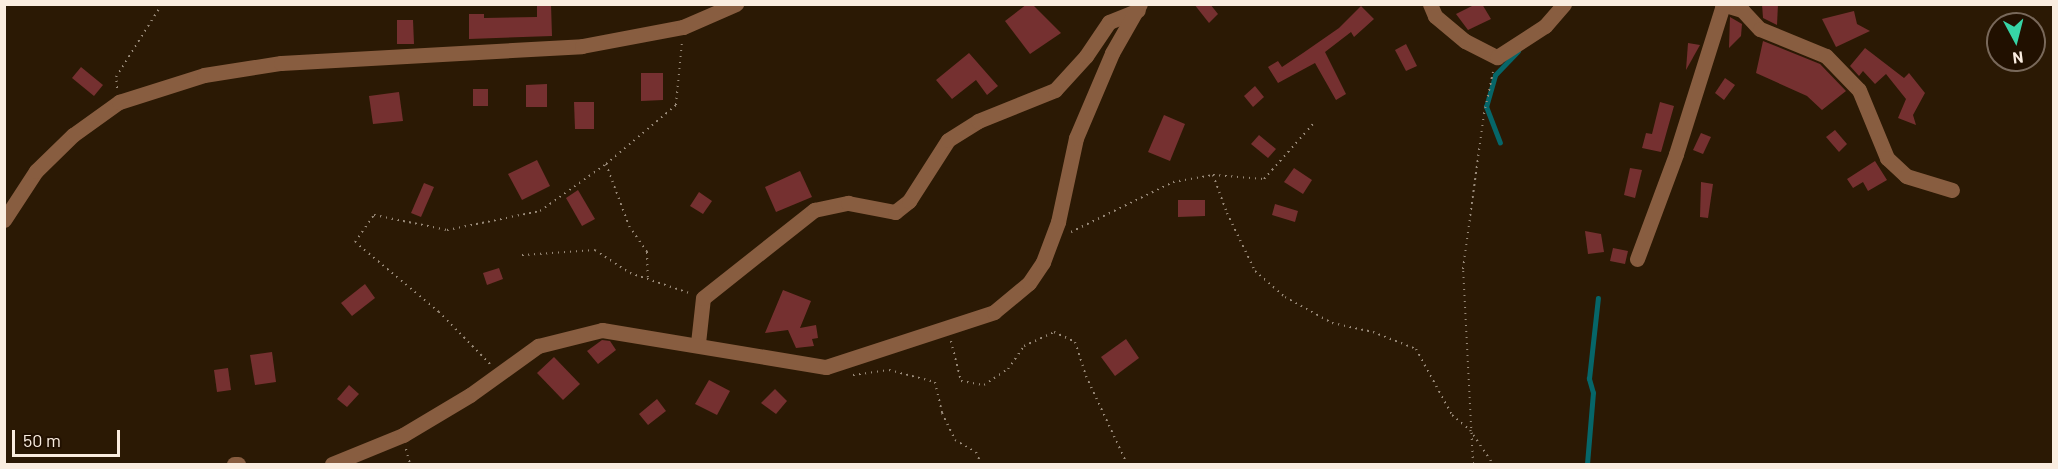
<!DOCTYPE html>
<style>
body{margin:0}
#map{position:relative;width:2058px;height:469px;overflow:hidden;background:#2b1904;font-family:Barlow,sans-serif}
div>[style]{position:absolute}
[style*='--x']{left:calc(var(--x)*1px);top:calc(var(--y)*1px);width:calc(var(--w)*1px);rotate:calc(var(--a)*1deg)}
.stream>*{height:4.5px;margin:-2.25px;padding:0 2.25px;transform-origin:2.25px;border-radius:2.25px;background:#066669}
.building>*{inset:0;background:#753030}
.path>*{height:2px;margin-top:-1px;transform-origin:0;background:repeating-linear-gradient(90deg,#988978 0 1.5px,transparent 0 6px)}
.minor>*{height:15px;margin:-7.5px;padding:0 7.5px;transform-origin:7.5px;border-radius:7.5px;background:#885d40}
span{translate:-50% -50%;white-space:nowrap;text-align:center;line-height:1.15;-webkit-text-stroke:5px #211000;paint-order:stroke}
.frame{position:absolute;inset:0;border:6px solid #faede0;pointer-events:none}
.north{position:absolute;left:1986px;top:12px;width:60px;height:60px;box-sizing:border-box;background:#211000;border:2px solid #78685a;border-radius:50%;rotate:173deg;font-size:16px;font-weight:700;line-height:24px;text-align:center;color:#faede0}
.north::after{content:'';display:block;margin:auto;width:21px;height:27px;background:#37d4a6;clip-path:polygon(50% 0,100% 100%,50% 72%,0 100%)}
.scale{position:absolute;left:12px;top:430px;width:108px;height:27px;box-sizing:border-box;border:3px solid #faede0;border-top:0;padding-left:8px;font-size:18px;line-height:21px;white-space:nowrap;color:#faede0;-webkit-text-stroke:4px #211000;paint-order:stroke}
</style>
<div id="map">
<div class="stream">
<i style="--x:1500;--y:143;--w:39;--a:-111"></i>
<i style="--x:1486;--y:107;--w:33;--a:-74"></i>
<i style="--x:1495;--y:75;--w:33;--a:-46"></i>
<i style="--x:1587;--y:464;--w:71;--a:-85.2"></i>
<i style="--x:1593;--y:393;--w:15;--a:-106"></i>
<i style="--x:1589;--y:379;--w:81;--a:-83.7"></i>
</div>
<div class="building">
<i style="clip-path:polygon(537px 4px,551px 4px,552px 36px,469px 39px,469px 14px,484px 14px,484px 18px,537px 17px)"></i>
<i style="clip-path:polygon(1027px 4px,1032px 4px,1061px 33px,1030px 54px,1005px 21px)"></i>
<i style="clip-path:polygon(1194px 4px,1210px 4px,1218px 14px,1209px 23px)"></i>
<i style="clip-path:polygon(1476px 4px,1482px 4px,1491px 19px,1468px 30px,1456px 14px)"></i>
<i style="clip-path:polygon(1762px 4px,1778px 4px,1777px 25px,1763px 18px)"></i>
<i style="clip-path:polygon(1361px 6px,1374px 19px,1354px 37px,1351px 32px,1325px 52px,1346px 94px,1336px 100px,1315px 63px,1278px 83px,1268px 67px,1278px 61px,1282px 67px,1303px 53px,1339px 28px)"></i>
<i style="clip-path:polygon(1854px 11px,1857px 24px,1870px 31px,1836px 47px,1822px 19px)"></i>
<i style="clip-path:polygon(1730px 17px,1742px 24px,1741px 36px,1729px 48px)"></i>
<i style="clip-path:polygon(397px 20px,413px 20px,414px 44px,397px 44px)"></i>
<i style="clip-path:polygon(1763px 41px,1820px 64px,1846px 91px,1822px 110px,1807px 96px,1756px 73px)"></i>
<i style="clip-path:polygon(1688px 43px,1700px 45px,1686px 70px)"></i>
<i style="clip-path:polygon(1406px 44px,1417px 66px,1406px 71px,1395px 50px)"></i>
<i style="clip-path:polygon(1865px 48px,1904px 78px,1909px 73px,1925px 93px,1913px 115px,1916px 125px,1898px 118px,1906px 99px,1886px 74px,1875px 84px,1863px 71px,1859px 76px,1850px 66px)"></i>
<i style="clip-path:polygon(969px 53px,998px 86px,987px 95px,976px 80px,952px 99px,936px 80px)"></i>
<i style="clip-path:polygon(81px 67px,103px 85px,94px 96px,72px 78px)"></i>
<i style="clip-path:polygon(641px 73px,663px 73px,663px 100px,641px 101px)"></i>
<i style="clip-path:polygon(1725px 78px,1735px 85px,1724px 100px,1715px 93px)"></i>
<i style="clip-path:polygon(547px 84px,547px 107px,526px 107px,526px 85px)"></i>
<i style="clip-path:polygon(1255px 86px,1264px 97px,1253px 107px,1244px 96px)"></i>
<i style="clip-path:polygon(473px 89px,488px 89px,488px 106px,473px 106px)"></i>
<i style="clip-path:polygon(399px 92px,403px 121px,373px 124px,369px 96px)"></i>
<i style="clip-path:polygon(574px 102px,594px 102px,594px 129px,575px 129px)"></i>
<i style="clip-path:polygon(1660px 102px,1674px 106px,1661px 152px,1642px 148px,1646px 133px,1652px 134px)"></i>
<i style="clip-path:polygon(1164px 115px,1185px 124px,1170px 161px,1148px 152px)"></i>
<i style="clip-path:polygon(1835px 130px,1847px 144px,1839px 152px,1826px 137px)"></i>
<i style="clip-path:polygon(1701px 133px,1711px 137px,1703px 154px,1693px 150px)"></i>
<i style="clip-path:polygon(1259px 135px,1276px 149px,1268px 158px,1251px 144px)"></i>
<i style="clip-path:polygon(537px 160px,550px 186px,522px 200px,508px 174px)"></i>
<i style="clip-path:polygon(1875px 161px,1887px 180px,1868px 191px,1863px 182px,1853px 188px,1847px 179px)"></i>
<i style="clip-path:polygon(1294px 168px,1312px 180px,1303px 194px,1284px 182px)"></i>
<i style="clip-path:polygon(1630px 168px,1642px 170px,1635px 198px,1624px 195px)"></i>
<i style="clip-path:polygon(800px 171px,812px 197px,776px 212px,765px 187px)"></i>
<i style="clip-path:polygon(1701px 182px,1713px 184px,1708px 218px,1700px 217px)"></i>
<i style="clip-path:polygon(424px 183px,434px 187px,421px 217px,411px 213px)"></i>
<i style="clip-path:polygon(578px 190px,595px 219px,582px 226px,566px 198px)"></i>
<i style="clip-path:polygon(699px 192px,712px 201px,703px 214px,690px 206px)"></i>
<i style="clip-path:polygon(1178px 200px,1205px 200px,1205px 216px,1178px 217px)"></i>
<i style="clip-path:polygon(1275px 204px,1298px 211px,1295px 222px,1272px 215px)"></i>
<i style="clip-path:polygon(1585px 231px,1601px 234px,1604px 252px,1588px 254px)"></i>
<i style="clip-path:polygon(1613px 248px,1628px 251px,1625px 264px,1610px 261px)"></i>
<i style="clip-path:polygon(499px 268px,503px 279px,487px 285px,483px 273px)"></i>
<i style="clip-path:polygon(365px 284px,375px 298px,352px 316px,341px 303px)"></i>
<i style="clip-path:polygon(783px 290px,811px 301px,800px 328px,816px 325px,818px 338px,812px 339px,814px 346px,796px 348px,788px 330px,765px 333px)"></i>
<i style="clip-path:polygon(1126px 339px,1139px 358px,1115px 376px,1101px 357px)"></i>
<i style="clip-path:polygon(602px 340px,610px 341px,616px 350px,598px 364px,587px 351px)"></i>
<i style="clip-path:polygon(272px 352px,276px 382px,255px 385px,250px 355px)"></i>
<i style="clip-path:polygon(554px 357px,580px 384px,563px 400px,537px 373px)"></i>
<i style="clip-path:polygon(228px 368px,231px 390px,217px 392px,214px 370px)"></i>
<i style="clip-path:polygon(709px 380px,730px 391px,717px 415px,695px 404px)"></i>
<i style="clip-path:polygon(349px 385px,359px 394px,347px 407px,337px 399px)"></i>
<i style="clip-path:polygon(775px 389px,787px 401px,776px 414px,761px 403px)"></i>
<i style="clip-path:polygon(657px 399px,666px 411px,648px 425px,639px 414px)"></i>
</div>
<div class="path">
<i style="--x:117;--y:88;--w:11;--a:-95"></i>
<i style="--x:116;--y:77;--w:86;--a:-57.8"></i>
<i style="--x:606;--y:164;--w:66;--a:69.6"></i>
<i style="--x:629;--y:226;--w:32;--a:55"></i>
<i style="--x:647;--y:252;--w:27;--a:88"></i>
<i style="--x:1213;--y:175;--w:40;--a:69.8"></i>
<i style="--x:1227;--y:213;--w:64;--a:64.2"></i>
<i style="--x:1255;--y:271;--w:40;--a:41"></i>
<i style="--x:1285;--y:297;--w:54;--a:29"></i>
<i style="--x:1332;--y:323;--w:42;--a:12.4"></i>
<i style="--x:1373;--y:332;--w:46;--a:21.6"></i>
<i style="--x:1416;--y:349;--w:75;--a:61.4"></i>
<i style="--x:1452;--y:415;--w:23;--a:40"></i>
<i style="--x:1470;--y:430;--w:41;--a:55.9"></i>
<i style="--x:1071;--y:232;--w:114;--a:-26.1"></i>
<i style="--x:1173;--y:182;--w:41;--a:-9.9"></i>
<i style="--x:1213;--y:175;--w:51;--a:4.5"></i>
<i style="--x:1264;--y:179;--w:74;--a:-48.3"></i>
<i style="--x:522;--y:255;--w:73;--a:-3.9"></i>
<i style="--x:595;--y:250;--w:42;--a:33.3"></i>
<i style="--x:630;--y:273;--w:62;--a:18.7"></i>
<i style="--x:951;--y:341;--w:41;--a:76"></i>
<i style="--x:961;--y:381;--w:23;--a:10"></i>
<i style="--x:984;--y:385;--w:29;--a:-34"></i>
<i style="--x:1008;--y:369;--w:28;--a:-55"></i>
<i style="--x:1024;--y:346;--w:33;--a:-25"></i>
<i style="--x:1054;--y:332;--w:23;--a:25"></i>
<i style="--x:1075;--y:342;--w:36;--a:72"></i>
<i style="--x:1086;--y:376;--w:97;--a:65"></i>
<i style="--x:490;--y:364;--w:73;--a:-134.4"></i>
<i style="--x:439;--y:312;--w:109;--a:-140.2"></i>
<i style="--x:355;--y:242;--w:33;--a:-55"></i>
<i style="--x:374;--y:215;--w:75;--a:11.6"></i>
<i style="--x:447;--y:230;--w:95;--a:-11.5"></i>
<i style="--x:540;--y:211;--w:81;--a:-35.5"></i>
<i style="--x:606;--y:164;--w:92;--a:-40.1"></i>
<i style="--x:676;--y:105;--w:63;--a:-84.6"></i>
<i style="--x:853;--y:375;--w:36;--a:-8"></i>
<i style="--x:889;--y:370;--w:48;--a:14.6"></i>
<i style="--x:935;--y:382;--w:32;--a:77"></i>
<i style="--x:942;--y:413;--w:30;--a:64"></i>
<i style="--x:955;--y:440;--w:24;--a:30"></i>
<i style="--x:976;--y:452;--w:13;--a:67"></i>
<i style="--x:406;--y:449;--w:16;--a:75"></i>
<i style="--x:1473;--y:464;--w:195;--a:-92.9"></i>
<i style="--x:1463;--y:269;--w:156;--a:-82.3"></i>
<i style="--x:1484;--y:114;--w:43;--a:-77.9"></i>
<i style="--x:2053;--y:464;--w:1;--a:0"></i>
</div>
<div class="minor">
<i style="--x:1430;--y:4;--w:13;--a:67"></i>
<i style="--x:1435;--y:16;--w:39;--a:40"></i>
<i style="--x:1465;--y:41;--w:36;--a:27"></i>
<i style="--x:1497;--y:57;--w:57;--a:-32.9"></i>
<i style="--x:1545;--y:26;--w:29;--a:-49"></i>
<i style="--x:1722;--y:4;--w:21;--a:17"></i>
<i style="--x:1742;--y:10;--w:26;--a:47"></i>
<i style="--x:1760;--y:29;--w:71;--a:22.2"></i>
<i style="--x:1826;--y:56;--w:47;--a:45.9"></i>
<i style="--x:1859;--y:90;--w:74;--a:67.6"></i>
<i style="--x:1887;--y:158;--w:26;--a:43"></i>
<i style="--x:1906;--y:176;--w:48;--a:16.9"></i>
<i style="--x:4;--y:220;--w:59;--a:-56.9"></i>
<i style="--x:36;--y:171;--w:52;--a:-44.2"></i>
<i style="--x:73;--y:135;--w:57;--a:-35.7"></i>
<i style="--x:119;--y:102;--w:89;--a:-17.6"></i>
<i style="--x:204;--y:75;--w:78;--a:-8.9"></i>
<i style="--x:281;--y:63;--w:301;--a:-3.2"></i>
<i style="--x:582;--y:46;--w:103;--a:-10.7"></i>
<i style="--x:683;--y:27;--w:58;--a:-23.5"></i>
<i style="--x:1637;--y:259;--w:112;--a:-69.6"></i>
<i style="--x:1676;--y:154;--w:156;--a:-72.5"></i>
<i style="--x:698;--y:343;--w:45;--a:-83.7"></i>
<i style="--x:703;--y:298;--w:142;--a:-38.4"></i>
<i style="--x:814;--y:210;--w:35;--a:-12"></i>
<i style="--x:848;--y:203;--w:48;--a:10.8"></i>
<i style="--x:895;--y:212;--w:18;--a:-38"></i>
<i style="--x:909;--y:201;--w:72;--a:-57.4"></i>
<i style="--x:948;--y:140;--w:36;--a:-32"></i>
<i style="--x:978;--y:121;--w:83;--a:-21.9"></i>
<i style="--x:1055;--y:90;--w:46;--a:-47.6"></i>
<i style="--x:1086;--y:56;--w:41;--a:-55.9"></i>
<i style="--x:1109;--y:22;--w:31;--a:-22"></i>
<i style="--x:234;--y:464;--w:4;--a:0"></i>
<i style="--x:332;--y:464;--w:77;--a:-22.2"></i>
<i style="--x:403;--y:435;--w:78;--a:-30.8"></i>
<i style="--x:470;--y:395;--w:84;--a:-35.8"></i>
<i style="--x:538;--y:346;--w:66;--a:-14"></i>
<i style="--x:602;--y:330;--w:227;--a:9.4"></i>
<i style="--x:826;--y:367;--w:177;--a:-18.1"></i>
<i style="--x:994;--y:312;--w:45;--a:-39.6"></i>
<i style="--x:1029;--y:283;--w:25;--a:-56"></i>
<i style="--x:1043;--y:262;--w:43;--a:-69.4"></i>
<i style="--x:1058;--y:222;--w:86;--a:-77.9"></i>
<i style="--x:1076;--y:138;--w:92;--a:-67"></i>
<i style="--x:1112;--y:53;--w:56;--a:-60.3"></i>
</div>
<div class="frame"></div>
<div class="north">N</div>
<div class="scale">50 m</div>
</div>
